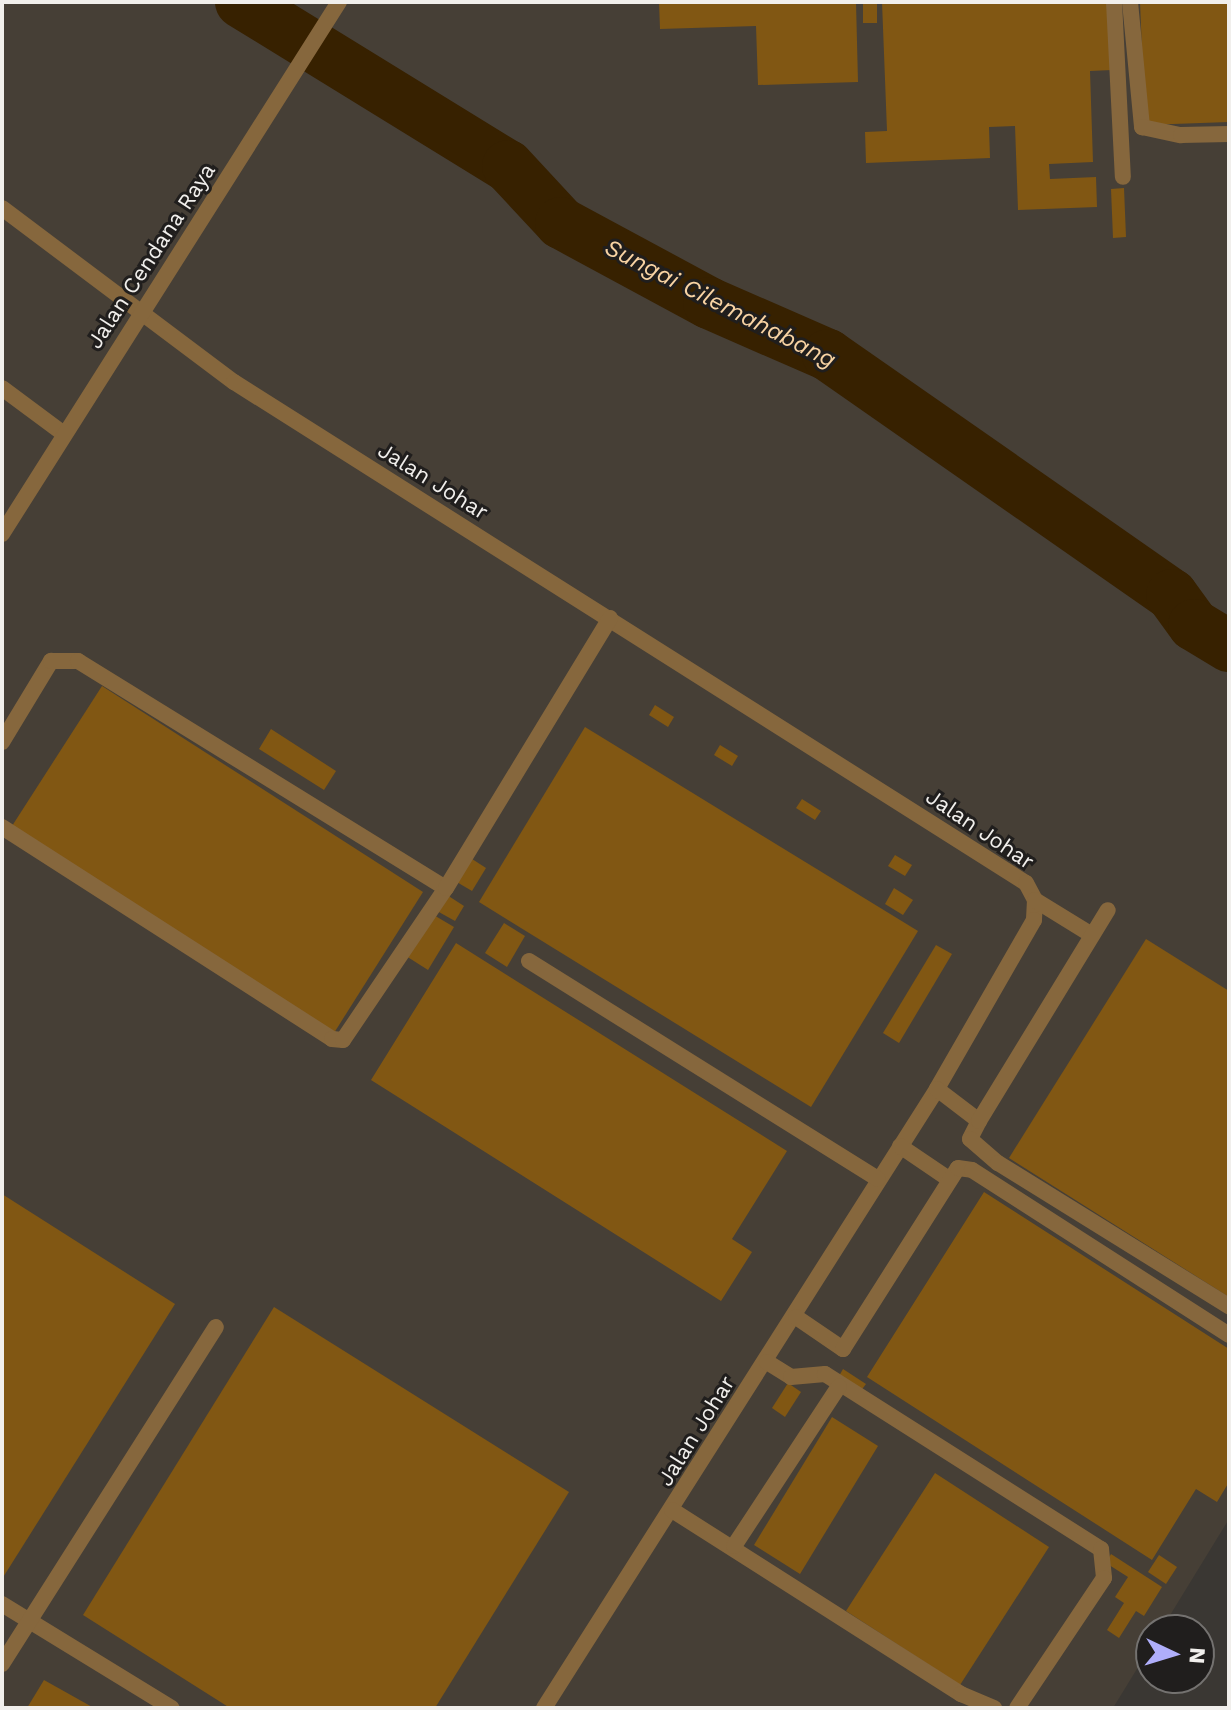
<!DOCTYPE html>
<style>
body{margin:0}
#map{position:relative;width:1231px;height:1710px;overflow:hidden;background:#3a3733;font-family:"Work Sans",sans-serif}
div>[style]{position:absolute}
[style*='--x']{left:calc(var(--x)*1px);top:calc(var(--y)*1px);width:calc(var(--w)*1px);rotate:calc(var(--a)*1deg)}
.built>*{inset:0;background:#463f36}
.river>*{height:52px;margin:-26px;padding:0 26px;transform-origin:26px;border-radius:26px;background:#372100}
.building>*{inset:0;background:#815713}
.service>*{height:16px;margin:-8px;padding:0 8px;transform-origin:8px;border-radius:8px;background:#86673d}
span{translate:-50% -50%;white-space:nowrap;text-align:center;line-height:1.15;-webkit-text-stroke:6px #201e1d;paint-order:stroke}
.street-label{font-size:22px;color:#f1efec}
.water-label{font-size:24px;color:#f8d3a3;font-style:italic}
.frame{position:absolute;inset:0;border:4px solid #f1efec;pointer-events:none}
.north{position:absolute;left:1135px;top:1614px;width:80px;height:80px;box-sizing:border-box;background:#201e1d;border:2px solid #747270;border-radius:50%;rotate:94deg;font-size:22px;font-weight:700;line-height:32px;text-align:center;color:#f1efec}
.north::after{content:'';display:block;margin:auto;width:28px;height:36px;background:#afaefa;clip-path:polygon(50% 0,100% 100%,50% 72%,0 100%)}
</style>
<div id="map">
<div class="built">
<i style="clip-path:polygon(2px 2px,1229px 2px,1229px 1519px,1161px 1630px,1151px 1630px,1151px 1646px,1113px 1708px,2px 1708px)"></i>
</div>
<div class="river">
<i style="--x:241;--y:2;--w:313;--a:31.6"></i>
<i style="--x:508;--y:166;--w:78;--a:47.1"></i>
<i style="--x:561;--y:223;--w:168;--a:28.4"></i>
<i style="--x:709;--y:303;--w:130;--a:23.6"></i>
<i style="--x:828;--y:355;--w:419;--a:34.9"></i>
<i style="--x:1172;--y:595;--w:37;--a:54"></i>
<i style="--x:1194;--y:625;--w:41;--a:31"></i>
</div>
<div class="building">
<i style="clip-path:polygon(659px 2px,856px 2px,858px 82px,758px 85px,756px 26px,660px 29px)"></i>
<i style="clip-path:polygon(863px 2px,877px 2px,877px 23px,863px 23px)"></i>
<i style="clip-path:polygon(882px 2px,1110px 2px,1112px 70px,1090px 71px,1093px 162px,1049px 164px,1050px 179px,1096px 177px,1097px 207px,1018px 210px,1015px 126px,989px 127px,990px 158px,866px 163px,865px 132px,887px 131px)"></i>
<i style="clip-path:polygon(1140px 2px,1229px 2px,1229px 122px,1145px 125px)"></i>
<i style="clip-path:polygon(1124px 188px,1126px 237px,1113px 238px,1111px 189px)"></i>
<i style="clip-path:polygon(102px 686px,423px 892px,334px 1033px,12px 826px)"></i>
<i style="clip-path:polygon(655px 705px,674px 717px,668px 727px,649px 715px)"></i>
<i style="clip-path:polygon(585px 727px,918px 931px,811px 1107px,479px 902px)"></i>
<i style="clip-path:polygon(271px 729px,336px 771px,324px 790px,259px 749px)"></i>
<i style="clip-path:polygon(720px 745px,738px 756px,732px 766px,714px 755px)"></i>
<i style="clip-path:polygon(802px 799px,821px 811px,815px 820px,796px 808px)"></i>
<i style="clip-path:polygon(895px 855px,912px 865px,905px 876px,888px 866px)"></i>
<i style="clip-path:polygon(469px 857px,486px 868px,472px 891px,455px 881px)"></i>
<i style="clip-path:polygon(894px 888px,913px 900px,903px 915px,885px 904px)"></i>
<i style="clip-path:polygon(447px 895px,464px 906px,455px 921px,437px 911px)"></i>
<i style="clip-path:polygon(432px 914px,454px 927px,428px 970px,406px 956px)"></i>
<i style="clip-path:polygon(504px 923px,525px 936px,507px 967px,485px 953px)"></i>
<i style="clip-path:polygon(1146px 939px,1229px 991px,1229px 1297px,1009px 1158px)"></i>
<i style="clip-path:polygon(456px 943px,787px 1151px,732px 1239px,752px 1252px,721px 1301px,371px 1080px)"></i>
<i style="clip-path:polygon(936px 945px,952px 954px,899px 1043px,883px 1033px)"></i>
<i style="clip-path:polygon(984px 1192px,1229px 1349px,1229px 1482px,1217px 1502px,1196px 1489px,1152px 1560px,867px 1377px)"></i>
<i style="clip-path:polygon(2px 1194px,175px 1304px,2px 1579px)"></i>
<i style="clip-path:polygon(274px 1307px,569px 1492px,435px 1708px,230px 1708px,83px 1615px)"></i>
<i style="clip-path:polygon(843px 1369px,866px 1384px,860px 1392px,838px 1378px)"></i>
<i style="clip-path:polygon(788px 1383px,801px 1392px,785px 1417px,772px 1408px)"></i>
<i style="clip-path:polygon(832px 1417px,878px 1446px,800px 1574px,754px 1545px)"></i>
<i style="clip-path:polygon(935px 1473px,1049px 1547px,960px 1685px,846px 1611px)"></i>
<i style="clip-path:polygon(1111px 1554px,1162px 1587px,1144px 1616px,1136px 1611px,1119px 1638px,1107px 1630px,1124px 1603px,1115px 1597px,1128px 1577px,1106px 1563px)"></i>
<i style="clip-path:polygon(1159px 1555px,1177px 1567px,1166px 1584px,1148px 1572px)"></i>
<i style="clip-path:polygon(44px 1680px,94px 1708px,27px 1708px)"></i>
</div>
<div class="service">
<i style="--x:1114;--y:2;--w:175;--a:87.1"></i>
<i style="--x:1130;--y:2;--w:126;--a:84.5"></i>
<i style="--x:1142;--y:127;--w:40;--a:12"></i>
<i style="--x:1181;--y:135;--w:48;--a:-1.2"></i>
<i style="--x:2;--y:208;--w:290;--a:36.9"></i>
<i style="--x:234;--y:382;--w:937;--a:32.32"></i>
<i style="--x:1026;--y:883;--w:19;--a:62"></i>
<i style="--x:1035;--y:900;--w:20;--a:93"></i>
<i style="--x:1034;--y:920;--w:195;--a:119.9"></i>
<i style="--x:937;--y:1089;--w:733;--a:122.41"></i>
<i style="--x:2;--y:388;--w:77;--a:36.6"></i>
<i style="--x:2;--y:534;--w:630;--a:-57.65"></i>
<i style="--x:2;--y:742;--w:95;--a:-58.8"></i>
<i style="--x:51;--y:661;--w:27;--a:0"></i>
<i style="--x:78;--y:661;--w:432;--a:31.7"></i>
<i style="--x:2;--y:827;--w:392;--a:32.7"></i>
<i style="--x:332;--y:1039;--w:11;--a:5"></i>
<i style="--x:343;--y:1040;--w:184;--a:-55.9"></i>
<i style="--x:446;--y:888;--w:316;--a:-58.7"></i>
<i style="--x:1035;--y:900;--w:67;--a:31.6"></i>
<i style="--x:529;--y:961;--w:411;--a:32"></i>
<i style="--x:937;--y:1089;--w:53;--a:37.3"></i>
<i style="--x:979;--y:1121;--w:20;--a:117"></i>
<i style="--x:970;--y:1139;--w:37;--a:41"></i>
<i style="--x:998;--y:1163;--w:272;--a:31.8"></i>
<i style="--x:979;--y:1121;--w:247;--a:-58.6"></i>
<i style="--x:900;--y:1146;--w:60;--a:34.2"></i>
<i style="--x:796;--y:1317;--w:57;--a:34.2"></i>
<i style="--x:843;--y:1349;--w:214;--a:-57.6"></i>
<i style="--x:958;--y:1168;--w:14;--a:8"></i>
<i style="--x:972;--y:1170;--w:305;--a:32.7"></i>
<i style="--x:767;--y:1362;--w:28;--a:32"></i>
<i style="--x:791;--y:1377;--w:34;--a:-5"></i>
<i style="--x:825;--y:1374;--w:327;--a:32.4"></i>
<i style="--x:1101;--y:1549;--w:29;--a:84"></i>
<i style="--x:1104;--y:1578;--w:156;--a:123.8"></i>
<i style="--x:672;--y:1510;--w:343;--a:32.5"></i>
<i style="--x:961;--y:1694;--w:36;--a:23"></i>
<i style="--x:734;--y:1546;--w:191;--a:-56.7"></i>
<i style="--x:2;--y:1604;--w:199;--a:31.5"></i>
<i style="--x:2;--y:1664;--w:399;--a:-57.6"></i>
</div>
<div class="street-label">
<span style="left:151px;top:256px;rotate:-57deg">Jalan Cendana Raya</span>
<span style="left:433px;top:481px;rotate:32deg">Jalan Johar</span>
<span style="left:980px;top:829px;rotate:34deg">Jalan Johar</span>
<span style="left:696px;top:1431px;rotate:-58deg">Jalan Johar</span>
</div>
<div class="water-label">
<span style="left:720px;top:304px;rotate:27deg">Sungai Cilemahabang</span>
</div>
<div class="frame"></div>
<div class="north">N</div>
</div>
